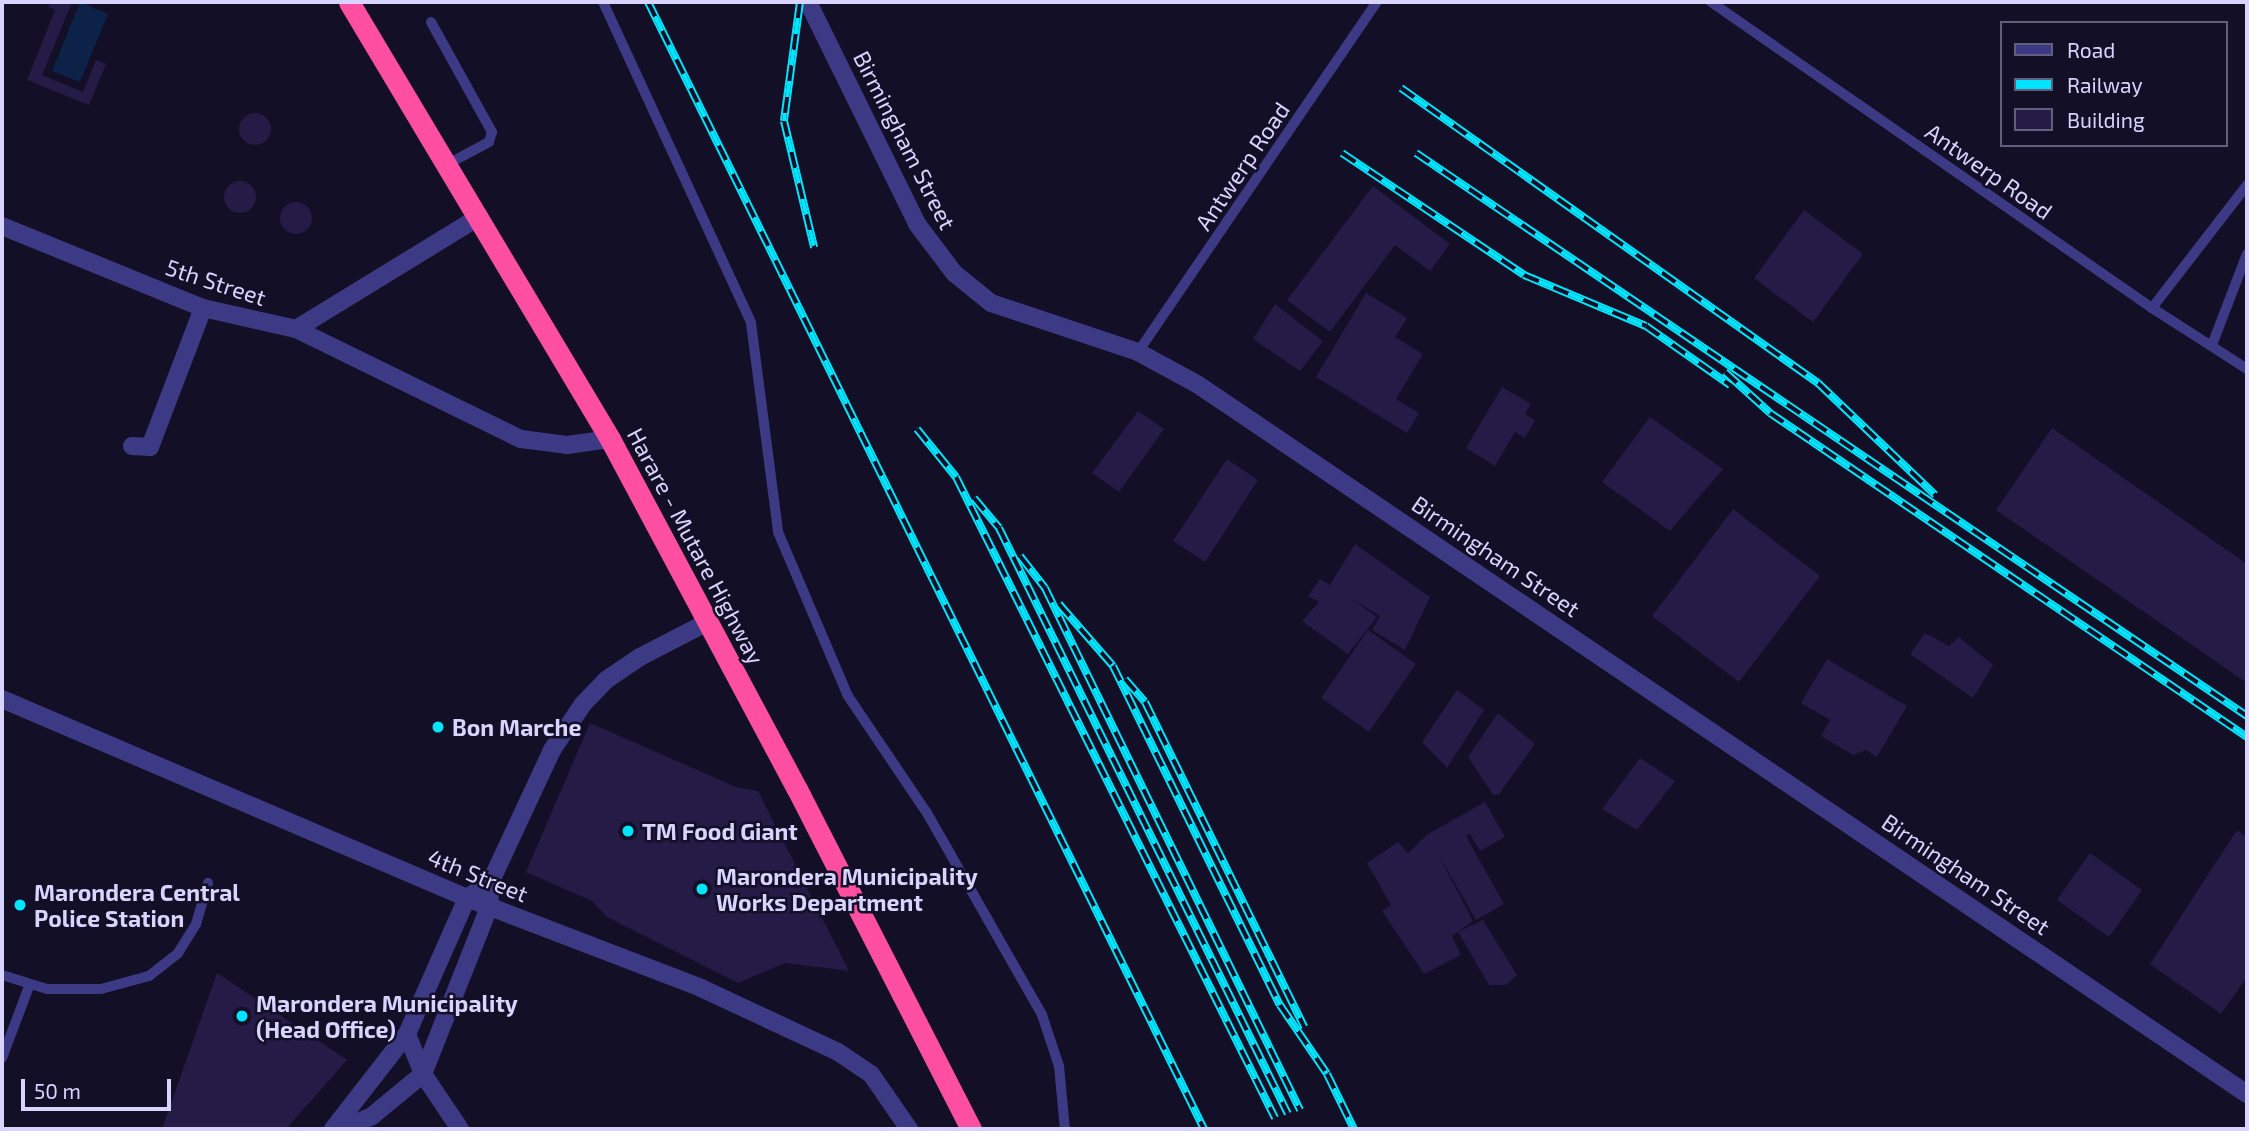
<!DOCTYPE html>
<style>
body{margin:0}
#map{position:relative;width:2249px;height:1131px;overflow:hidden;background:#130f26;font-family:"Exo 2",sans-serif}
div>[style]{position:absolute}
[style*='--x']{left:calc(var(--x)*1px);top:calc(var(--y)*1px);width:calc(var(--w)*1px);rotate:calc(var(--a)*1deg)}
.water>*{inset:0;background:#0c2248}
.building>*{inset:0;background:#241b47}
.round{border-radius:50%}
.lane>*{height:10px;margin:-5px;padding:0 5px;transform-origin:5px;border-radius:5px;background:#3d3a85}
.street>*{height:18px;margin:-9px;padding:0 9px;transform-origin:9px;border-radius:9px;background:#3d3a85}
.highway>*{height:21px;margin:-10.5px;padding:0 10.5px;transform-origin:10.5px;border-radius:10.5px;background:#ff4fa3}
.rail>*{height:8px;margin-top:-4px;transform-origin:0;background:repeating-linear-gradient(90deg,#130f26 0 16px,#00e5ff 0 32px);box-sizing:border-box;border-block:2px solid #00e5ff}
.dots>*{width:19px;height:19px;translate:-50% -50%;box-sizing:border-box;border:4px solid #130f26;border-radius:50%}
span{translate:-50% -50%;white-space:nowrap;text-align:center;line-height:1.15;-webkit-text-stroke:5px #130f26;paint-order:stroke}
.street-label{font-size:23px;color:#d9d4ff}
.poi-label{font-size:23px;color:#d9d4ff;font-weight:700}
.left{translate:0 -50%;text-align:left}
.frame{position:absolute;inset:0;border:4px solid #d9d4ff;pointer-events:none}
.legend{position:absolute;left:2000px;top:21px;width:228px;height:126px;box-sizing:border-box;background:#130f26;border:2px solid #625e7d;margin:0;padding:9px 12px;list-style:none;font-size:21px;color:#d9d4ff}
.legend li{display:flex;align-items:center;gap:14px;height:35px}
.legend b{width:35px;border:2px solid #625e7d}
.scale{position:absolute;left:21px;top:1079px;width:150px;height:32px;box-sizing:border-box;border:4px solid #d9d4ff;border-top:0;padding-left:9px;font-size:21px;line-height:24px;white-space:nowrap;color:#d9d4ff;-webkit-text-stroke:5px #130f26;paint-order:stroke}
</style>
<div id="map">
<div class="water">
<i style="clip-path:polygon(80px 2px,108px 14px,80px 82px,52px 71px)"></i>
</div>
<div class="building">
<i style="clip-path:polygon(51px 2px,72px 2px,42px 75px,83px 92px,96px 60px,106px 64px,89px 105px,27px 80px,55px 10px,48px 7px)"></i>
<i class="round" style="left:239px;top:113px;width:32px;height:32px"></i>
<i class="round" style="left:224px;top:181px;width:32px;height:32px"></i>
<i style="clip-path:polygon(1373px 186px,1450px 244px,1430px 271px,1395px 245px,1330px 332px,1287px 300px)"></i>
<i class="round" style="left:280px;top:202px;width:32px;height:32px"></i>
<i style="clip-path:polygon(1804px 210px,1863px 254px,1813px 322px,1754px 278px)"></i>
<i style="clip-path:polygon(1366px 293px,1407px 318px,1395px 337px,1423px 354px,1396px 399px,1419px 413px,1407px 433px,1316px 377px)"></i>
<i style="clip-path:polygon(1275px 304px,1323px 341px,1300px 371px,1253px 339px)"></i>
<i style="clip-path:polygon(1502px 387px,1531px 404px,1525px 414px,1535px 420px,1525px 438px,1515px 432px,1495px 466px,1466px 448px)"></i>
<i style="clip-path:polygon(1138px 411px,1164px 429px,1119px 492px,1092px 473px)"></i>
<i style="clip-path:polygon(1650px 417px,1723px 469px,1670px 531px,1602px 482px)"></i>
<i style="clip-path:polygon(2052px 428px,2247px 564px,2247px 683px,1996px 510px)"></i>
<i style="clip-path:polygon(1227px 459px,1258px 480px,1205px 562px,1173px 541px)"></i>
<i style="clip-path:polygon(1733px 509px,1820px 576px,1739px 682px,1652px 616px)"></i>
<i style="clip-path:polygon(1355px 544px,1430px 597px,1405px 650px,1372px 630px,1380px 616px,1350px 598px,1377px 617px,1348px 654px,1302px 621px,1319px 602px,1308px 596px,1320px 579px,1330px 585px)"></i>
<i style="clip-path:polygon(1368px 630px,1416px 664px,1369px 732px,1321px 698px)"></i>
<i style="clip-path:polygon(1925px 633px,1949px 646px,1959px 637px,1993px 665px,1973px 698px,1910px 654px)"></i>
<i style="clip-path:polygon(1827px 659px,1907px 706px,1877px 757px,1866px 750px,1853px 755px,1821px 736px,1830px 720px,1801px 703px)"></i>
<i style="clip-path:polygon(1457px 690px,1484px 710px,1447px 768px,1422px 742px)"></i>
<i style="clip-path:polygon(1498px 713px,1535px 744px,1499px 794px,1493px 795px,1468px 757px)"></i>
<i style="clip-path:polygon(590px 723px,736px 787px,758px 791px,849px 971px,785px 963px,738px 983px,607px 917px,592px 901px,526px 872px)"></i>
<i style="clip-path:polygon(1640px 758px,1675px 781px,1637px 830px,1602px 809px)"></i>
<i style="clip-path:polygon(1485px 802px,1505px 837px,1480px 851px,1470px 834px,1466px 836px,1504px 904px,1476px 920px,1438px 854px,1473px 921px,1452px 936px,1461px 955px,1424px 974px,1382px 911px,1391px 905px,1367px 863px,1398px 842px,1408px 853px,1428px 834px)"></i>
<i style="clip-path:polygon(2237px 830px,2247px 837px,2247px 977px,2221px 1014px,2150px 964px)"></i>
<i style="clip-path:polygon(2090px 853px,2142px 890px,2109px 937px,2057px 900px)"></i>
<i style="clip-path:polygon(1483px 920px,1517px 975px,1506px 985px,1489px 985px,1458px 932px)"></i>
<i style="clip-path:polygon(217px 973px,347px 1060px,286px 1129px,162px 1129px)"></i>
</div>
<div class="lane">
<i style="--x:603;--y:2;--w:353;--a:65.2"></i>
<i style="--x:751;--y:323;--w:211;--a:82.6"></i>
<i style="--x:778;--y:532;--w:178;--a:66.9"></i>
<i style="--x:848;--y:696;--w:141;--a:56"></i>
<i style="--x:927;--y:813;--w:232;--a:60.3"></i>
<i style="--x:1042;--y:1015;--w:54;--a:71.6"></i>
<i style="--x:1059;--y:1066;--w:63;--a:84.6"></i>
<i style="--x:1711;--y:2;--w:537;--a:34.76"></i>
<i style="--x:2152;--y:308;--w:113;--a:32.7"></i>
<i style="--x:431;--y:22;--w:126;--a:61"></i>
<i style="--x:492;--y:132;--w:10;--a:107"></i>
<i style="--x:489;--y:142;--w:47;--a:151.8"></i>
<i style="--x:2152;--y:308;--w:155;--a:-52.3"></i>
<i style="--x:2212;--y:345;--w:97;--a:-69"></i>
<i style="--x:1138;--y:352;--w:424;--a:-55.7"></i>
<i style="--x:2;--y:975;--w:47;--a:17.3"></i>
<i style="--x:47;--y:989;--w:54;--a:0"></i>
<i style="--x:101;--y:989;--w:50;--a:-15.2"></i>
<i style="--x:149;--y:976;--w:37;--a:-38"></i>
<i style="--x:178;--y:953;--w:34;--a:-58"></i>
<i style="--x:196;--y:924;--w:43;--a:-73.7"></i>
<i style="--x:2;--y:1058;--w:79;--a:-69.3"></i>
</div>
<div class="street">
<i style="--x:808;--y:2;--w:247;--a:63.8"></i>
<i style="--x:917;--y:224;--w:61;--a:52.9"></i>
<i style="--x:954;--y:273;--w:48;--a:39"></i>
<i style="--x:991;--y:303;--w:155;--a:18.4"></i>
<i style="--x:1138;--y:352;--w:67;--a:28.5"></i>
<i style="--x:1197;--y:384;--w:1268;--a:34.07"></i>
<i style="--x:2;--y:226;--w:217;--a:22.2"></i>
<i style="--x:203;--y:308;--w:95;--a:12.7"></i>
<i style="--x:296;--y:329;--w:215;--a:-31.5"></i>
<i style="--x:296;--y:329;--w:250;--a:26.1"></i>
<i style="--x:521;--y:439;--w:46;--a:7.4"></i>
<i style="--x:567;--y:445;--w:43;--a:-7.9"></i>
<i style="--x:132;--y:446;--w:18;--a:3"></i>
<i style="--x:150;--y:447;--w:149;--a:-69.1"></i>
<i style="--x:2;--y:699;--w:506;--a:23.17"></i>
<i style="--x:467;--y:898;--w:251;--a:21"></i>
<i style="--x:701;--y:988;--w:151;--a:25"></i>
<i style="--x:838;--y:1052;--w:40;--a:34"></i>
<i style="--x:871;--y:1074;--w:67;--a:55.4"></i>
<i style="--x:407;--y:1034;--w:43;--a:68.2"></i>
<i style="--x:423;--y:1074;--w:66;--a:56.1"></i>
<i style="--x:333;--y:1129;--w:120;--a:-52.1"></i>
<i style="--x:407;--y:1034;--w:149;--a:-66.2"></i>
<i style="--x:467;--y:898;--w:29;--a:-35"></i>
<i style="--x:343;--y:1129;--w:32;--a:-24"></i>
<i style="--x:372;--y:1116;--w:66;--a:-39.5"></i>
<i style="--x:423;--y:1074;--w:180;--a:-68.4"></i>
<i style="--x:489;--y:907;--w:26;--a:-86"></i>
<i style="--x:491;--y:881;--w:145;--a:-65"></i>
<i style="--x:552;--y:750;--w:55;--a:-56"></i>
<i style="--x:583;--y:704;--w:33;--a:-46"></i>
<i style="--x:606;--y:680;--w:41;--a:-34.1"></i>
<i style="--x:640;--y:657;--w:74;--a:-27.3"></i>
</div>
<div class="highway">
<i style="--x:349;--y:2;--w:509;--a:59.15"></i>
<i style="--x:610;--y:439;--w:397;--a:61.9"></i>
<i style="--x:797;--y:789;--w:382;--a:62.9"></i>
</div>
<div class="rail">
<i style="--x:648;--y:2;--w:1257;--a:63.74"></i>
<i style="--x:800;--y:2;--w:120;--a:97.7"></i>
<i style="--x:784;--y:121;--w:130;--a:76.6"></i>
<i style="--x:1401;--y:88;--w:511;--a:35.28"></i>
<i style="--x:1818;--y:383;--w:162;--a:43.7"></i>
<i style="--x:1342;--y:153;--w:219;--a:33.8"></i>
<i style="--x:1524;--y:275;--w:132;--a:22.7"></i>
<i style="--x:1646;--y:326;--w:103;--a:35.1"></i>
<i style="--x:1416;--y:153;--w:1004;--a:34.12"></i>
<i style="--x:1725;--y:372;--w:61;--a:42.3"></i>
<i style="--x:1770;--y:413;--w:577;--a:34.19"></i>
<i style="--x:917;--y:429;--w:62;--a:50.9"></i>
<i style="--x:956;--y:477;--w:716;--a:63.54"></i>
<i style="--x:974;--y:498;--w:39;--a:50"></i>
<i style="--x:999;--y:528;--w:653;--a:63.75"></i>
<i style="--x:1020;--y:556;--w:41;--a:52"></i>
<i style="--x:1045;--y:588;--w:581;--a:63.96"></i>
<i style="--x:1059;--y:604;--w:82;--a:48.9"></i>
<i style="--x:1113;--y:666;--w:378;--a:63.8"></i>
<i style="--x:1280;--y:1005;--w:83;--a:55.7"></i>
<i style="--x:1327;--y:1074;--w:61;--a:63.9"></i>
<i style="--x:1125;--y:679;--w:30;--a:49"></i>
<i style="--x:1145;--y:702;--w:362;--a:63.9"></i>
</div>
<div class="dots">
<i style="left:438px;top:727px;background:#00e5ff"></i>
<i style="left:628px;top:831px;background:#00e5ff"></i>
<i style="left:702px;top:889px;background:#00e5ff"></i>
<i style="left:20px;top:905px;background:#00e5ff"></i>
<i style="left:242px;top:1016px;background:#00e5ff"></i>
</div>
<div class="street-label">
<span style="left:905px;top:140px;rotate:63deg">Birmingham Street</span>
<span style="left:1242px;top:166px;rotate:-56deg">Antwerp Road</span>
<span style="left:1989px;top:171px;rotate:35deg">Antwerp Road</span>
<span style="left:216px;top:282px;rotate:18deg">5th Street</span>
<span style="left:696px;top:546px;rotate:62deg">Harare - Mutare Highway</span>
<span style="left:1496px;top:556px;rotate:34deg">Birmingham Street</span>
<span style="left:1966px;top:874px;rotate:34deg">Birmingham Street</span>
<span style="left:478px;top:875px;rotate:22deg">4th Street</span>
</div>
<div class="poi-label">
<span class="left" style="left:452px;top:727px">Bon Marche</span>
<span class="left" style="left:642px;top:831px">TM Food Giant</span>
<span class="left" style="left:716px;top:889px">Marondera Municipality<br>Works Department</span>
<span class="left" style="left:34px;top:905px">Marondera Central<br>Police Station</span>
<span class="left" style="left:256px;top:1016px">Marondera Municipality<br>(Head Office)</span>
</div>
<div class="frame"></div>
<ul class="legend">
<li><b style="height:9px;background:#3d3a85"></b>Road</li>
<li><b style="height:9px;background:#00e5ff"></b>Railway</li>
<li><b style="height:19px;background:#241b47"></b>Building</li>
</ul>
<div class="scale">50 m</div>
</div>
